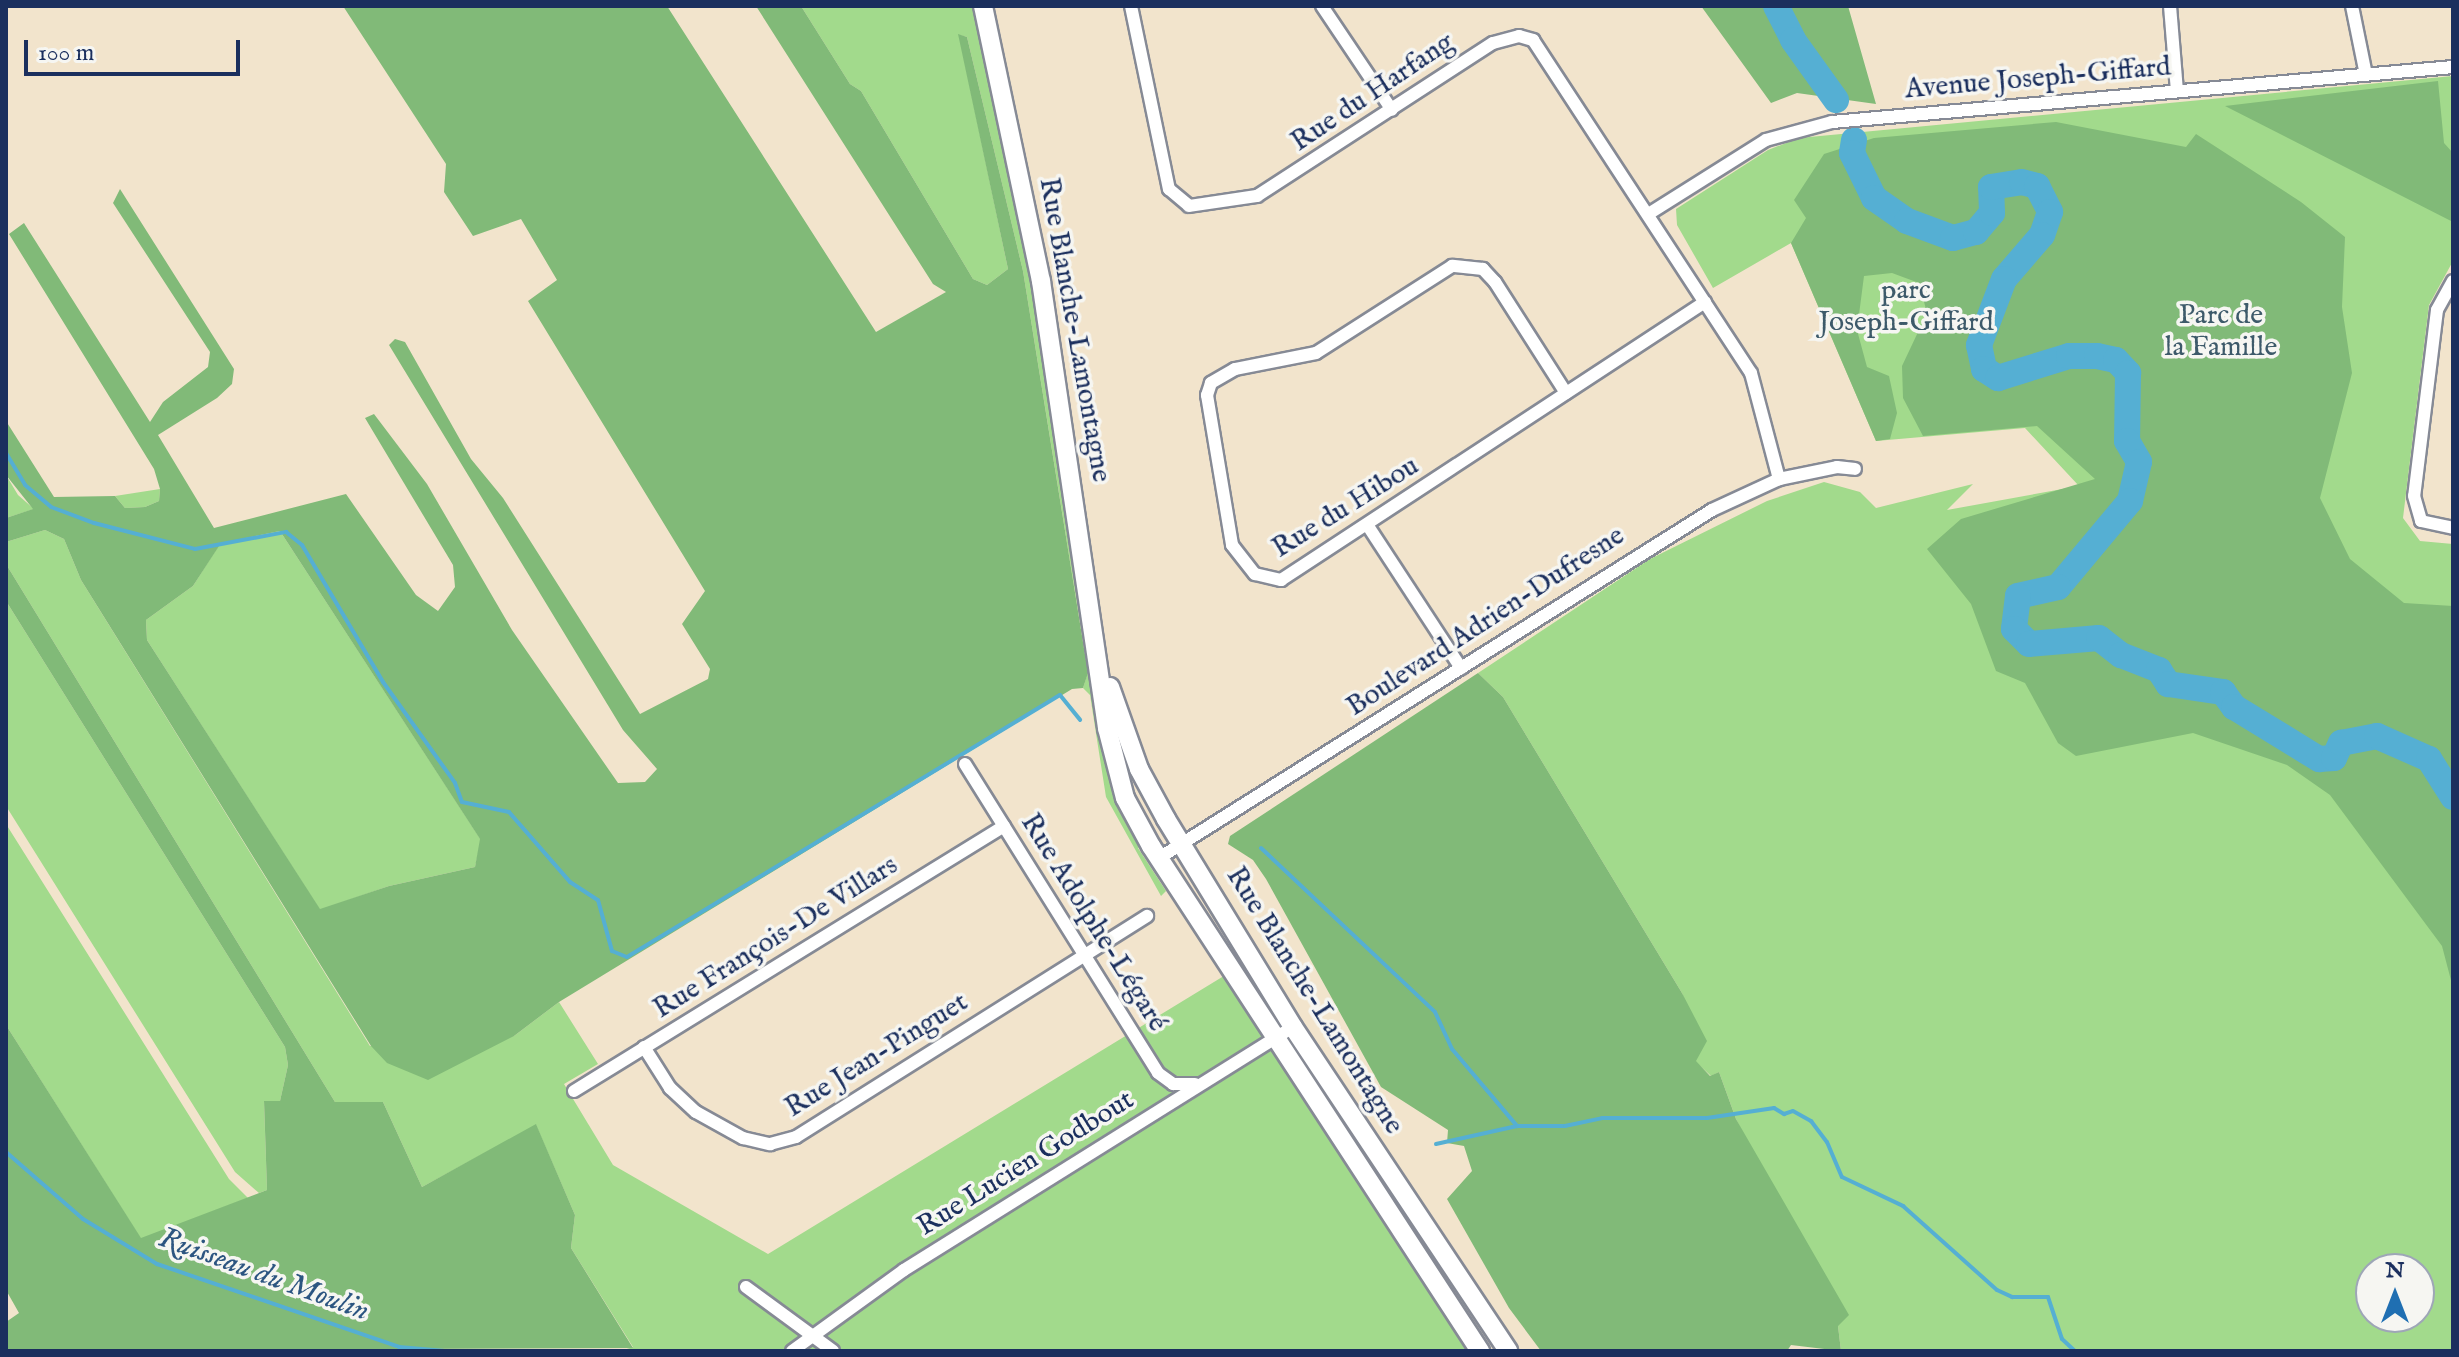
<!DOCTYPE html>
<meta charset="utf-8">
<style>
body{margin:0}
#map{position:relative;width:2459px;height:1357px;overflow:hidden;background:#f2e4cc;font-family:"IM FELL English",serif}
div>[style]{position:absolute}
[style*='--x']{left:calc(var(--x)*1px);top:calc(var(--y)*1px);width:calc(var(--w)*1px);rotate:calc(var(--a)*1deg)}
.green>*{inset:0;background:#a2da8c}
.forest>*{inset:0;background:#81ba78}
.stream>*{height:4px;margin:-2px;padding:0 2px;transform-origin:2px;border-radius:2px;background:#55afd3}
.river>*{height:26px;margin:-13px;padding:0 13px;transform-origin:13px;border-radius:13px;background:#55afd3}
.roads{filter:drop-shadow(2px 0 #868a95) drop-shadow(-2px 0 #868a95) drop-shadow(0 2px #868a95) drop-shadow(0 -2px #868a95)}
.street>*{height:12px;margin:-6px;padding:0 6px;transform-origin:6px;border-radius:6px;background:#fff}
.secondary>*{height:18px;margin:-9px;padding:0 9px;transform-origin:9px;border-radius:9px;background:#fff}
span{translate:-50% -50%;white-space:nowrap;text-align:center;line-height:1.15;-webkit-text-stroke:7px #f6f6f2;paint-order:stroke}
.street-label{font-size:28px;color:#1b2f5e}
.park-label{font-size:28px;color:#3d5a6a}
.water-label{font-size:30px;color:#2c5581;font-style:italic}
.frame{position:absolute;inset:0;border:8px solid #1b2f5e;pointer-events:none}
.north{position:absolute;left:2355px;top:1253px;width:80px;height:80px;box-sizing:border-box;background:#f6f6f2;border:2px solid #9ea6b7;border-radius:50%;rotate:0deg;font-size:22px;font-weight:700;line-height:32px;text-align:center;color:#1b2f5e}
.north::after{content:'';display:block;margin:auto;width:28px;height:36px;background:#1f6fb2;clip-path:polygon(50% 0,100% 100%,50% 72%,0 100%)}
.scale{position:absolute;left:24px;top:40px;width:216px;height:36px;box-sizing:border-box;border:4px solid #1b2f5e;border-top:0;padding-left:10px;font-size:24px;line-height:28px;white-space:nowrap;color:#1b2f5e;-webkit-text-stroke:6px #f6f6f2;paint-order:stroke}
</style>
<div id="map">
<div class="green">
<i style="clip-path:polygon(801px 6px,974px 6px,1034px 282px,1101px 737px,1113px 792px,1142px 845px,1138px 848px,1166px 891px,1161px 896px,1106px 797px,1090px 695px,1083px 688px,1088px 672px,1023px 271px,967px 37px,959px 35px,1008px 269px,987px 285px,973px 279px,861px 91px,850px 84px)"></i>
<i style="clip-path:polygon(evenodd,2453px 76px,2453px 261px,2429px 305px,2403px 518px,2420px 541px,2453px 544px,2453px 1351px,1841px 1351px,1838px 1326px,1736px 1119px,1719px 1072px,1711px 1076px,1695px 1061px,1701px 1045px,1682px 993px,1503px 697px,1478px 673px,1650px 559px,1767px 501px,1824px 482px,1860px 492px,1876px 508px,1973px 484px,1947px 510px,2079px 486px,2025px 428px,1876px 441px,1791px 243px,1713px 288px,1677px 225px,1676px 209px,1768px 150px,1799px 138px,2453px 76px,2371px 1269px,2419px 1269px,2419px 1317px,2371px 1317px,2371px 1269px)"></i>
<i style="clip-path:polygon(6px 475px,18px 495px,34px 509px,6px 518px)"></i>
<i style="clip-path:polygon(160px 489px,159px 501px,145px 507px,125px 508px,115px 496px)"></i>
<i style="clip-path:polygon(45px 530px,64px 539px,81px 580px,370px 1046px,514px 1036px,559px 1002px,598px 1064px,564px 1084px,613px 1165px,768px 1254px,1232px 971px,1480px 1351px,620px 1351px,633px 1347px,571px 1248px,575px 1215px,536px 1125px,422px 1187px,383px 1102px,335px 1102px,6px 564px,6px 542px)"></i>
<i style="clip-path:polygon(280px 531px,481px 840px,475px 867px,389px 886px,320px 910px,147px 640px,146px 620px,193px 586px,221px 542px)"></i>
<i style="clip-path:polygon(6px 601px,285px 1047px,288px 1065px,280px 1101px,264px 1102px,267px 1190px,259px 1193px,235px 1172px,6px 806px)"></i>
<i style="clip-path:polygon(6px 824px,229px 1179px,248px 1198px,141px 1239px,6px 1025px)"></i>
</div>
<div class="forest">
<i style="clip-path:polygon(evenodd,343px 6px,667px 6px,876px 332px,946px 292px,933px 284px,756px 6px,801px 6px,850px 84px,861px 91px,973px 279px,987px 285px,1008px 269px,958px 34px,967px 37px,1023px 271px,1088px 673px,1083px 688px,1072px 689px,559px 1002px,514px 1036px,428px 1080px,387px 1063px,371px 1046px,81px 580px,64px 539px,45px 530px,6px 542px,6px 518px,33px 509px,6px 475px,6px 421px,54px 497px,115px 496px,125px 508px,145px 507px,159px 501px,160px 489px,154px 469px,9px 234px,24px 223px,150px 422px,163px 402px,208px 367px,210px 352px,113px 203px,120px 189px,234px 369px,232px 384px,217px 398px,158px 435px,214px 528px,346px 494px,416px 595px,438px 611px,455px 587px,453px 565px,365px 418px,374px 414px,427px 484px,512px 630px,618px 783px,645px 782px,657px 769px,623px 730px,389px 345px,395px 339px,405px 342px,471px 459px,503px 498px,640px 714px,708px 679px,710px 669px,682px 624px,705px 591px,528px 301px,557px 280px,521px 219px,473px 236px,444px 192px,446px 164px,343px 6px,280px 531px,480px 839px,475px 867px,389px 886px,320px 909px,147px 640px,146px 620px,193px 586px,221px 543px,280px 531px)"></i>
<i style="clip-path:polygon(1701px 6px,1848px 6px,1876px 104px,1797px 93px,1771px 103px)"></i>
<i style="clip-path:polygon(2438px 81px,2444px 143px,2453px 153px,2453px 222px,2225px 106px)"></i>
<i style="clip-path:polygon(2056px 122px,2186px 147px,2196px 134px,2301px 202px,2345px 237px,2342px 307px,2352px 373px,2320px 498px,2350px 559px,2404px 603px,2453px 606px,2453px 988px,2442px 946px,2330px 795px,2287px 765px,2193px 733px,2076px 756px,2058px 743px,2025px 683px,1996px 671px,1971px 604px,1927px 549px,1961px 519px,2095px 479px,2037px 426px,1923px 436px,1903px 398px,1902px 366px,1927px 313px,1919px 283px,1892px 273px,1864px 276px,1857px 330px,1867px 367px,1889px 376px,1897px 413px,1890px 439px,1876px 441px,1791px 243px,1806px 218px,1794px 200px,1824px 154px,1874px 138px)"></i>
<i style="clip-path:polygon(6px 564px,335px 1102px,383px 1102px,422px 1187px,536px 1124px,575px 1215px,571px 1248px,633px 1348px,6px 1351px,6px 1322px,19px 1313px,6px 1290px,6px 1025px,141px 1238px,267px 1190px,264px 1101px,280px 1101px,288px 1065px,285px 1047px,6px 601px)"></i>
<i style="clip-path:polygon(1478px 673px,1503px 697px,1682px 993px,1707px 1041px,1696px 1061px,1710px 1076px,1719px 1072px,1736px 1119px,1849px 1315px,1838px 1326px,1841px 1351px,1791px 1345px,1787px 1351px,1541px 1351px,1509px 1308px,1447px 1199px,1472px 1171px,1464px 1146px,1447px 1143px,1448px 1130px,1381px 1087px,1266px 879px,1253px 860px,1228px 844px,1230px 836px)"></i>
</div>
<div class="stream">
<i style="--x:6;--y:453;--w:37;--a:59"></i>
<i style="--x:25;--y:485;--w:34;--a:40"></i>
<i style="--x:51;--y:507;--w:46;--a:20.4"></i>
<i style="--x:94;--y:523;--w:104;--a:14.4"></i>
<i style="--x:195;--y:549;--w:93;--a:-10.6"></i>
<i style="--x:286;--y:532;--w:21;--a:39"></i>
<i style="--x:302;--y:545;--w:159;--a:59.4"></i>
<i style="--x:383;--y:682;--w:124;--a:54.5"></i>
<i style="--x:455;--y:783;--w:20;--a:70"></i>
<i style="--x:462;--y:802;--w:48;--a:12"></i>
<i style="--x:509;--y:812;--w:93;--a:48.9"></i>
<i style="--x:570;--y:882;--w:33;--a:33"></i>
<i style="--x:598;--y:900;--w:53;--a:74.6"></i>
<i style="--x:612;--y:951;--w:16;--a:22"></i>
<i style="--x:627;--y:957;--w:506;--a:-31.18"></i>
<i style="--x:1060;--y:695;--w:32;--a:51"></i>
<i style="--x:1261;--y:848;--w:239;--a:43.3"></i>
<i style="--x:1435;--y:1012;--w:41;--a:65.3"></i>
<i style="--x:1452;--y:1049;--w:101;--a:49.8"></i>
<i style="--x:1436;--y:1144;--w:83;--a:-12.5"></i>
<i style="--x:1517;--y:1126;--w:48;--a:0"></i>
<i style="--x:1565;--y:1126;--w:38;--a:-12"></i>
<i style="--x:1602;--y:1118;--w:105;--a:0"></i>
<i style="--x:1707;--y:1118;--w:68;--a:-8.5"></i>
<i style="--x:1774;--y:1108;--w:12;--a:31"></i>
<i style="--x:1784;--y:1114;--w:9;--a:-18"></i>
<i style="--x:1793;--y:1111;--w:21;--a:29"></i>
<i style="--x:1811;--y:1121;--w:26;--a:53"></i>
<i style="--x:1827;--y:1142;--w:38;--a:67"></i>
<i style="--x:1842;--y:1177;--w:68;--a:25.4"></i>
<i style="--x:1903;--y:1206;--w:126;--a:41.8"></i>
<i style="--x:1997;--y:1290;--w:17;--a:25"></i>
<i style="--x:2012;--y:1297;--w:36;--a:0"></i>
<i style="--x:2048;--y:1297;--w:44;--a:71.6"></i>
<i style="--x:2062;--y:1339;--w:18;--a:43"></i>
<i style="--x:6;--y:1152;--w:102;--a:41"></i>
<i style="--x:83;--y:1219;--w:87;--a:31.3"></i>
<i style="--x:157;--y:1264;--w:256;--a:18.9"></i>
<i style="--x:399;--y:1347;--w:46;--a:5"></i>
</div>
<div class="river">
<i style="--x:1776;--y:6;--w:38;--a:63"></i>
<i style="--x:1793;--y:40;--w:74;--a:54.4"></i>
<i style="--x:1854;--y:140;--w:13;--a:99"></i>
<i style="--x:1852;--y:153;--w:50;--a:63.9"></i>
<i style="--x:1874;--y:198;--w:40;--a:34.9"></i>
<i style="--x:1907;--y:221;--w:49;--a:20.3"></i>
<i style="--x:1953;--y:238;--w:24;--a:-15"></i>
<i style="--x:1976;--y:232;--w:25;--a:-50"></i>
<i style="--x:1992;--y:213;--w:26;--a:-92"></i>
<i style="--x:1991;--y:187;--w:31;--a:-9"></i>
<i style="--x:2022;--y:182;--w:16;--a:15"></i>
<i style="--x:2037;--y:186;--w:29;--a:63"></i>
<i style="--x:2050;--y:212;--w:24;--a:109"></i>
<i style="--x:2042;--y:235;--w:58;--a:130.8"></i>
<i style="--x:2004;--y:279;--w:71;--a:110.7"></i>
<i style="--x:1979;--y:345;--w:25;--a:78"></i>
<i style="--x:1984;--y:369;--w:17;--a:33"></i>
<i style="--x:1998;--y:378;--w:74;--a:-17.2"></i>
<i style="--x:2069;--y:356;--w:28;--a:0"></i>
<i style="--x:2097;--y:356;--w:19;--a:12"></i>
<i style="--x:2116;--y:360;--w:18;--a:47"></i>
<i style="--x:2128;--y:373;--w:68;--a:90.8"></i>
<i style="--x:2127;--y:441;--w:24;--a:60"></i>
<i style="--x:2139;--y:462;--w:40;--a:103"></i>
<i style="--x:2130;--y:501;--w:112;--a:129.9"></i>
<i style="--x:2058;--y:587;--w:41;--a:167.3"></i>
<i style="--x:2018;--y:596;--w:33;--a:97"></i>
<i style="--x:2014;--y:629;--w:21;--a:45"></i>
<i style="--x:2029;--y:644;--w:70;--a:-4.9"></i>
<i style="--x:2099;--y:638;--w:28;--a:38"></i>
<i style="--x:2121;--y:655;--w:41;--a:21.5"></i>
<i style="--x:2159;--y:670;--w:17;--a:57"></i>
<i style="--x:2168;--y:684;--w:56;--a:8.3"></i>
<i style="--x:2223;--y:692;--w:19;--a:54"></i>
<i style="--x:2234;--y:707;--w:100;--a:31.5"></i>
<i style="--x:2319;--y:759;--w:15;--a:-4"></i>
<i style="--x:2334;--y:758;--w:17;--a:-65"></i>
<i style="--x:2341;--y:743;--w:37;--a:-11"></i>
<i style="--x:2377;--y:736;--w:57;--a:23.9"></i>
<i style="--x:2429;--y:759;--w:45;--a:57.7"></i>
</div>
<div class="roads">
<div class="street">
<i style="--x:1131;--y:6;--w:187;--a:78.3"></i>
<i style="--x:1169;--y:189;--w:26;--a:40"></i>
<i style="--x:1189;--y:206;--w:69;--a:-8.4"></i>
<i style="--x:1257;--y:196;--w:281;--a:-33"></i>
<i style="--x:1493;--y:43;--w:27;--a:-15"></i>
<i style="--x:1519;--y:36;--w:15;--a:16"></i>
<i style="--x:1533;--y:40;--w:398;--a:56.8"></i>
<i style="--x:1751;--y:373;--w:110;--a:75.2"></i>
<i style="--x:1322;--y:6;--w:125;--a:56.1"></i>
<i style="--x:2170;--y:6;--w:85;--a:85.3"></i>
<i style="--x:2352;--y:6;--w:70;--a:78.5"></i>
<i style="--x:1650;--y:213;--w:137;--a:-32.2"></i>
<i style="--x:1766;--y:140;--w:68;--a:-15.3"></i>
<i style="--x:1832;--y:122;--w:623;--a:-5.06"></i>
<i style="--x:2453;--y:281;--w:33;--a:119"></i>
<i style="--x:2437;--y:310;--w:187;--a:97"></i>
<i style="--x:2414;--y:496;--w:26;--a:74"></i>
<i style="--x:2421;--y:521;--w:33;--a:12"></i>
<i style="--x:1566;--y:393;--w:132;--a:-122.6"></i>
<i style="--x:1495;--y:282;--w:18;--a:-133"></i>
<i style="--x:1483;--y:269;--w:31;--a:-174"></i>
<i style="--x:1452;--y:266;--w:161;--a:147.4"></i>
<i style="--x:1316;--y:353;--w:83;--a:168.8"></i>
<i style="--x:1235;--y:369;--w:28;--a:150"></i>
<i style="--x:1211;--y:383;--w:13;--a:108"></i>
<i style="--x:1207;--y:395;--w:152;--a:80.5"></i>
<i style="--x:1232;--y:545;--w:37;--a:52"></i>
<i style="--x:1255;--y:574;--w:27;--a:13"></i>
<i style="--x:1281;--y:580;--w:507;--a:-33.25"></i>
<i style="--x:1368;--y:526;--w:170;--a:56.8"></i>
<i style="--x:965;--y:764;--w:364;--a:58"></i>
<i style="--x:1158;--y:1073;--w:19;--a:36"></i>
<i style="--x:1173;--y:1084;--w:22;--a:0"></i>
<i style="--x:1159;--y:858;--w:653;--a:-32.18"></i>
<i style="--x:1712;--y:510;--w:74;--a:-24.8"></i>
<i style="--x:1779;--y:479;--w:59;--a:-11.7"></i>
<i style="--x:1837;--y:467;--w:18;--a:6"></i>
<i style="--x:644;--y:1047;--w:49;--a:57.6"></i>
<i style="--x:670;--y:1088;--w:35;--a:43"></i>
<i style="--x:696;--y:1112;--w:54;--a:29"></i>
<i style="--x:743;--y:1138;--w:28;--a:13"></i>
<i style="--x:770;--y:1144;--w:27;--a:-15"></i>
<i style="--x:796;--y:1137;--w:415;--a:-32.2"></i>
<i style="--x:574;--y:1091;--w:505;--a:-31.64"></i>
<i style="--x:746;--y:1287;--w:108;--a:36.3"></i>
<i style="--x:792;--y:1351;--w:138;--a:-35.9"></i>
<i style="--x:904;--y:1270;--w:459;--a:-32"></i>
</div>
<div class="secondary">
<i style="--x:983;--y:6;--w:281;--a:78.1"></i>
<i style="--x:1041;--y:281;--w:452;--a:81.6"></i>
<i style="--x:1107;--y:728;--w:72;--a:75.6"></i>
<i style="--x:1125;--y:798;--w:55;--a:61.6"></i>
<i style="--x:1151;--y:846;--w:603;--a:56.92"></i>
<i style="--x:1110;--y:687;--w:87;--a:70.5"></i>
<i style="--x:1139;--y:769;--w:57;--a:61.6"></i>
<i style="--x:1166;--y:819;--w:244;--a:58.6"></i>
<i style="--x:1293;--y:1027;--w:389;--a:56.4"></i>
</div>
</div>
<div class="street-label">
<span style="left:2038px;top:79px;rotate:-5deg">Avenue Joseph-Giffard</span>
<span style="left:1373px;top:93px;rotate:-34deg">Rue du Harfang</span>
<span style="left:1074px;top:330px;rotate:80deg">Rue Blanche-Lamontagne</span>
<span style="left:1346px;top:508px;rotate:-32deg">Rue du Hibou</span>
<span style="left:1486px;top:622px;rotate:-33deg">Boulevard Adrien-Dufresne</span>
<span style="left:1093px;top:923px;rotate:58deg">Rue Adolphe-Légaré</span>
<span style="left:776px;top:938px;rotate:-32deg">Rue François-De Villars</span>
<span style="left:1314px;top:1001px;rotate:58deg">Rue Blanche-Lamontagne</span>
<span style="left:877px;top:1056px;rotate:-32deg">Rue Jean-Pinguet</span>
<span style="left:1026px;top:1164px;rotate:-32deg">Rue Lucien Godbout</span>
</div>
<div class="park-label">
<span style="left:1906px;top:307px">parc<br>Joseph-Giffard</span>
<span style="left:2221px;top:332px">Parc de<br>la Famille</span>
</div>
<div class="water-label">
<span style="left:264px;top:1275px;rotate:20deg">Ruisseau du Moulin</span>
</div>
<div class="frame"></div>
<div class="north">N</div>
<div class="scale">100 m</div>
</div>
